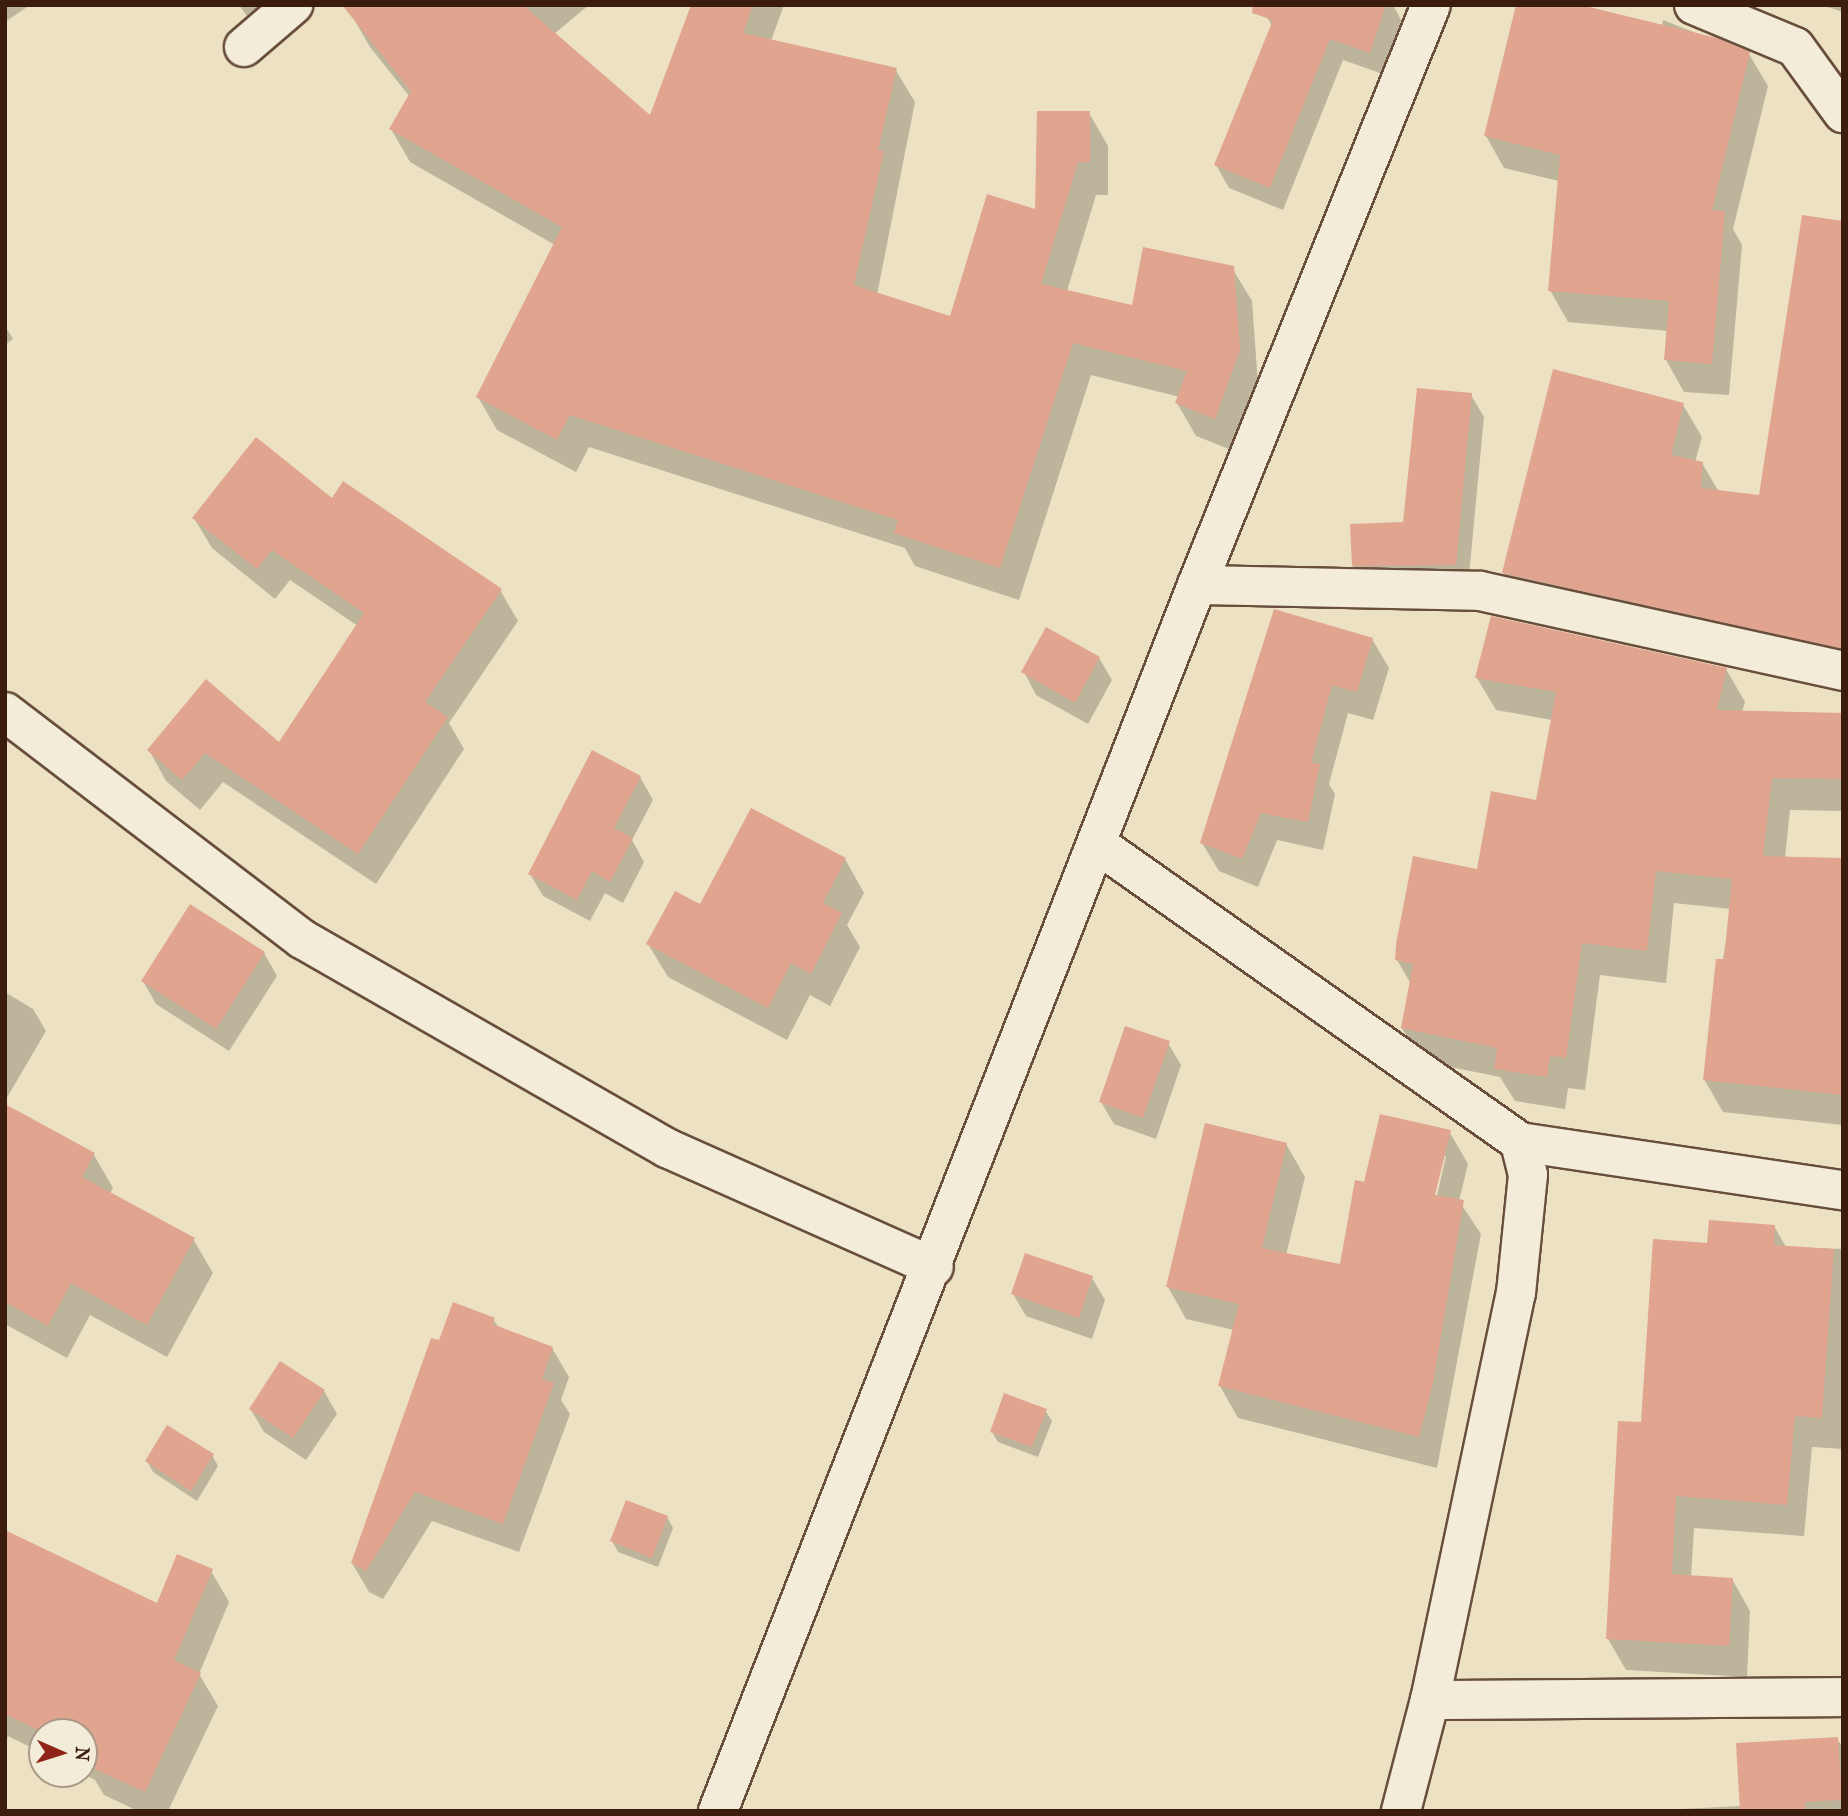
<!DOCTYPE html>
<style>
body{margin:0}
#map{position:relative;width:1848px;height:1816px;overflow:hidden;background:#ede1c4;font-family:"IM FELL French Canon",serif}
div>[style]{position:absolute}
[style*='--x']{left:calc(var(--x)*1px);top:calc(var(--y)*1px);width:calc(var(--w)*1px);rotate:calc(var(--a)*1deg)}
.shadow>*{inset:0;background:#0003}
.building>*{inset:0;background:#e0a48f}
.roads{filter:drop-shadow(2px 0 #684e3b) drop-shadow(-2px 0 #684e3b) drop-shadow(0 2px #684e3b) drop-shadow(0 -2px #684e3b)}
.street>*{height:38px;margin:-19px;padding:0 19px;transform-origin:19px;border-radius:19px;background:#f3ecd9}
span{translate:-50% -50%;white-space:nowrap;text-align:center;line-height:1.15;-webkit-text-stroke:5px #f3ecd9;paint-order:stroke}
.frame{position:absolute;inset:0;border:7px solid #3c1d0d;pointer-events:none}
.north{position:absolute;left:28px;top:1718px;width:70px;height:70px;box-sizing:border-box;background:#f3ecd9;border:2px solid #aa9987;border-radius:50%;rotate:93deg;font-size:19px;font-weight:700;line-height:28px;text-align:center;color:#3c1d0d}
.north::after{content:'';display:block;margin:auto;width:24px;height:32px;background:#8f2418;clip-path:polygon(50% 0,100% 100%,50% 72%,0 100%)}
</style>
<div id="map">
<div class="shadow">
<i style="clip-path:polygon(5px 5px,30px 5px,5px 22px)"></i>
<i style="clip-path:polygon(239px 5px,263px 5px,247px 16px)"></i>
<i style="clip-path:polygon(362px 5px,589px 5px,554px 34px,651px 118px,693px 5px,784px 5px,771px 41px,895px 69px,915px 102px,877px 295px,951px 319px,1036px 211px,1089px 113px,1108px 146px,1108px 195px,1096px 195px,1067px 291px,1133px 307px,1232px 268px,1252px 301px,1258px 384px,1234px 451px,1196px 436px,1177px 403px,1180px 397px,1091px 375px,1019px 600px,915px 566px,905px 548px,589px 447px,576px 472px,497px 430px,478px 397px,555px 245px,410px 162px,391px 129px,410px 97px,370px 47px,351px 14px)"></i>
<i style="clip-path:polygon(1271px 5px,1393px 5px,1401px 20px,1383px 74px,1343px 60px,1283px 210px,1229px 188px,1216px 165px,1272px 26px,1267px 17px)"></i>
<i style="clip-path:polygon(1843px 5px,1843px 12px,1821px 5px)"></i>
<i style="clip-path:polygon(1663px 20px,1749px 54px,1768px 86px,1733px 229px,1742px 245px,1729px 395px,1684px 392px,1666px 360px,1668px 331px,1568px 322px,1550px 290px,1559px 181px,1504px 168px,1486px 136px,1662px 27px)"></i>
<i style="clip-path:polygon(1843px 223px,1843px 676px,1522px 605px,1504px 573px,1683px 405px,1702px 437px,1695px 462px,1702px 463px,1719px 492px,1760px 497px)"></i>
<i style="clip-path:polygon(5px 326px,13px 339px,5px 345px)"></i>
<i style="clip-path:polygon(1471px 395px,1484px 417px,1468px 586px,1366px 588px,1353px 566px,1405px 524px)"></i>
<i style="clip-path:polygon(332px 500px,500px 590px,518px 621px,449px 723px,464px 749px,376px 884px,223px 782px,200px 810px,166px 781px,149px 750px,280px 745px,358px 626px,290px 580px,275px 599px,212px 548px,194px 518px)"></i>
<i style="clip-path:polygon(1275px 611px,1372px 639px,1389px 668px,1373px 720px,1348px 713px,1329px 784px,1335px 794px,1323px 850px,1277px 840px,1258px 887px,1219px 871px,1202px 843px)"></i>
<i style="clip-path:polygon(1099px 658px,1112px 680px,1088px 724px,1036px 695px,1024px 672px)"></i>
<i style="clip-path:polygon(1726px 669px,1745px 702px,1742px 712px,1843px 715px,1843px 811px,1790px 810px,1785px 858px,1843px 860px,1843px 1125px,1723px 1112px,1704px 1079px,1731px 909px,1674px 903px,1666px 983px,1600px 975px,1585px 1090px,1568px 1088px,1565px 1109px,1515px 1101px,1500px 1077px,1421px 1061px,1402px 1028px,1411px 984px,1397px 960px,1538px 802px,1552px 720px,1496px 710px,1477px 678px)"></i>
<i style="clip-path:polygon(640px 777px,653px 800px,632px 840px,644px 862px,623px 903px,605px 893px,590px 921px,543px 896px,530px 874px)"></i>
<i style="clip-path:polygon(845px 859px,864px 893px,847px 925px,860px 947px,830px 1006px,810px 995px,787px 1040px,668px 977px,648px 944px,701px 906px)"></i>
<i style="clip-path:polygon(264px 953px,277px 976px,229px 1051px,156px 1004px,143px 981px)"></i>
<i style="clip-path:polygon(5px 992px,33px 1009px,46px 1031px,5px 1101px)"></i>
<i style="clip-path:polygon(1168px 1043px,1181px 1065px,1156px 1139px,1114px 1124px,1101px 1102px)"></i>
<i style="clip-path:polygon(evenodd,1449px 1131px,1468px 1164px,1459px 1201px,1481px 1234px,1437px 1468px,1238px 1418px,1220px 1386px,1234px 1330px,1186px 1319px,1168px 1287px,1286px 1144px,1305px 1177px,1286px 1255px,1341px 1266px,1365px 1184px,1449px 1131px,1443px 1156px,1446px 1156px,1435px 1204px,1431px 1203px,1443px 1156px)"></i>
<i style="clip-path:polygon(94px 1155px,113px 1188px,110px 1194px,193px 1239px,213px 1273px,167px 1357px,90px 1315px,67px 1358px,5px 1324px,5px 1206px)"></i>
<i style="clip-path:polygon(1774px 1226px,1786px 1247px,1843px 1249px,1843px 1449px,1812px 1447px,1804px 1536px,1694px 1528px,1691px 1577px,1732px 1579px,1750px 1611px,1747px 1677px,1626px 1670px,1608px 1639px,1643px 1424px,1708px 1245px)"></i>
<i style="clip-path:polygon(1092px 1278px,1105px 1300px,1092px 1339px,1026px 1316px,1013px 1294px)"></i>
<i style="clip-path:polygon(493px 1319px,499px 1328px,552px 1348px,569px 1377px,561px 1400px,570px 1414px,519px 1552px,432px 1521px,383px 1599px,369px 1592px,352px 1563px,440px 1343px)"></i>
<i style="clip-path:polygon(324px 1391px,337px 1414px,306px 1460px,264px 1432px,251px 1410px)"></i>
<i style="clip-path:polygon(1045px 1410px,1052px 1421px,1038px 1457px,998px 1442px,992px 1432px)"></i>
<i style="clip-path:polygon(212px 1455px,218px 1466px,197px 1501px,153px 1472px,147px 1461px)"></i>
<i style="clip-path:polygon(667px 1517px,673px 1528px,658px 1567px,618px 1552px,612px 1541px)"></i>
<i style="clip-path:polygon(5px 1532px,158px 1605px,211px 1571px,229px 1602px,199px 1674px,218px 1706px,168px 1811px,138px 1811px,104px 1795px,95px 1780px,83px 1774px,84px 1732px,42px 1732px,42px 1753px,8px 1736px,5px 1742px)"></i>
<i style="clip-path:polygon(1837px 1739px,1843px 1748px,1843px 1811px,1640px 1811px,1741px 1806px)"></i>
</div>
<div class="building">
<i style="clip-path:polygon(342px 5px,523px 5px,650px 115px,691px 5px,753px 5px,743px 33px,897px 68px,878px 150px,884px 151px,854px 285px,950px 316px,987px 194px,1035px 209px,1037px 111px,1090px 111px,1090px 162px,1078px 162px,1041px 284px,1132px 305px,1143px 247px,1234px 266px,1240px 350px,1215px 419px,1175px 403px,1187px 371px,1073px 343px,1000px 568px,894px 533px,898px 520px,570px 415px,557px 440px,476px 397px,562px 227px,389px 129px,411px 91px)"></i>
<i style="clip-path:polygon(1253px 5px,1386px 5px,1370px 53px,1330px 39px,1270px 188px,1214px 165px,1273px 20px,1252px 13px)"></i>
<i style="clip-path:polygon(1516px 5px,1581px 5px,1717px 38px,1750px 52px,1712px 210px,1725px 211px,1712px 364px,1664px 360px,1669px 301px,1548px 291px,1560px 155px,1484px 136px)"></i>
<i style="clip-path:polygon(1802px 215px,1843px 221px,1843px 649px,1502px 573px,1553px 369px,1684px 403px,1671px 455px,1703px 462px,1701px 488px,1759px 495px)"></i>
<i style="clip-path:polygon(1417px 388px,1472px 393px,1456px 565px,1352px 566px,1350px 524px,1403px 522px)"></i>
<i style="clip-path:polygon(256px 437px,332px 498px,343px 481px,502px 589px,425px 702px,448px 717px,358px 854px,205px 753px,182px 780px,147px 750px,206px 679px,279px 742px,364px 613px,272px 550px,257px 569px,192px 518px)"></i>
<i style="clip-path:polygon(1274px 609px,1373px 638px,1357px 692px,1332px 685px,1311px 763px,1320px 764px,1308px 822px,1261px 813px,1242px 859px,1200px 843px)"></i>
<i style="clip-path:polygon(1491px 616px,1727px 668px,1717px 710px,1843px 713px,1843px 779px,1772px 778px,1763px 856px,1843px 858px,1843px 1095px,1703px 1080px,1716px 959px,1724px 959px,1732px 879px,1656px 871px,1647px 951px,1582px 943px,1566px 1058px,1550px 1056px,1547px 1077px,1494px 1069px,1497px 1048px,1401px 1028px,1413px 964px,1395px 960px,1396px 944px,1413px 856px,1477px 869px,1491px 791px,1536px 800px,1556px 692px,1475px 678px)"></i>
<i style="clip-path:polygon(1046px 627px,1100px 657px,1075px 703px,1021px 672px)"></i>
<i style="clip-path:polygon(592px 750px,641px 776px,614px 828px,633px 838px,610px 882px,592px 871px,577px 900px,528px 874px)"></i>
<i style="clip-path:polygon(751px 808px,846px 858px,823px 903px,842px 913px,811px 974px,791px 963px,768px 1008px,646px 944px,675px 891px,700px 904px)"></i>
<i style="clip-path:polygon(190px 904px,265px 952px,216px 1029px,141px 981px)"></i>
<i style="clip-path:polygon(1125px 1026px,1170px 1041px,1143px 1118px,1099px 1102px)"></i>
<i style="clip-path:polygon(5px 1104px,95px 1153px,82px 1177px,195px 1238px,147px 1325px,71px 1283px,48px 1326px,5px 1302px)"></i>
<i style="clip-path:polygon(1380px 1114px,1451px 1130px,1435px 1195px,1464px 1200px,1433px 1383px,1419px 1437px,1218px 1386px,1239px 1304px,1166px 1287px,1205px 1123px,1287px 1143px,1262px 1248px,1340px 1264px,1355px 1180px,1364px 1182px)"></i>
<i style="clip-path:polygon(1709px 1220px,1775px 1225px,1774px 1245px,1834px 1249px,1822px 1418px,1795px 1416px,1787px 1505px,1676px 1496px,1672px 1574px,1733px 1578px,1729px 1646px,1606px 1639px,1618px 1421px,1641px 1422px,1653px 1239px,1707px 1243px)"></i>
<i style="clip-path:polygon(1025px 1253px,1093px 1276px,1079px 1318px,1011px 1294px)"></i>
<i style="clip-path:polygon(453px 1302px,495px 1318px,492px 1324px,553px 1347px,542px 1379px,554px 1383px,503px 1524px,415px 1492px,366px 1571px,351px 1563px,431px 1338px,439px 1340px)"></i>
<i style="clip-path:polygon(280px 1361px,325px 1390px,293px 1438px,249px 1409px)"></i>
<i style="clip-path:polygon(1004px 1393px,1047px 1409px,1032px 1447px,990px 1432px)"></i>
<i style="clip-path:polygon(167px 1425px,214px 1454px,191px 1491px,145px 1461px)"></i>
<i style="clip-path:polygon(626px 1500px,668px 1516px,652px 1558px,610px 1541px)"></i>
<i style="clip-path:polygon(5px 1530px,157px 1603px,177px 1554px,213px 1569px,174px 1660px,201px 1673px,145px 1792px,84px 1764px,88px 1756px,84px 1754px,84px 1732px,42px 1732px,5px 1714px)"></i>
<i style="clip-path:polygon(1838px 1737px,1842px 1800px,1805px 1802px,1805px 1811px,1740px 1811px,1736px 1743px)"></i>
</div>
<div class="roads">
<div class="street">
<i style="--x:1694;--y:5;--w:109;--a:22.6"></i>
<i style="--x:1795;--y:47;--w:82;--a:54"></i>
<i style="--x:244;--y:47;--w:65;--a:-40.6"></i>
<i style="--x:1197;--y:585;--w:283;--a:1.2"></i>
<i style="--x:1480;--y:591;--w:372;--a:12.4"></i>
<i style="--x:5;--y:712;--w:374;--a:37.4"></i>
<i style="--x:302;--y:939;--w:421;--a:29.8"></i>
<i style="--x:667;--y:1148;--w:292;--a:24"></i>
<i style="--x:1097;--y:844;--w:517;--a:35.16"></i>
<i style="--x:1520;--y:1142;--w:327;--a:8.5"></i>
<i style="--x:1430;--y:1700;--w:413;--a:-0.4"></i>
<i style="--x:718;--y:1811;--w:1316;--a:-68.66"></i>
<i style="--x:1197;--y:585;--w:625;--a:-68.03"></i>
<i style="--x:1401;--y:1811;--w:115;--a:-75.4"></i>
<i style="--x:1430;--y:1700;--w:416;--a:-78.1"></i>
<i style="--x:1516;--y:1293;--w:119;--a:-84.2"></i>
<i style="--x:1528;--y:1175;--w:34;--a:-104"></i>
</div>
</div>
<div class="frame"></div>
<div class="north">N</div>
</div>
